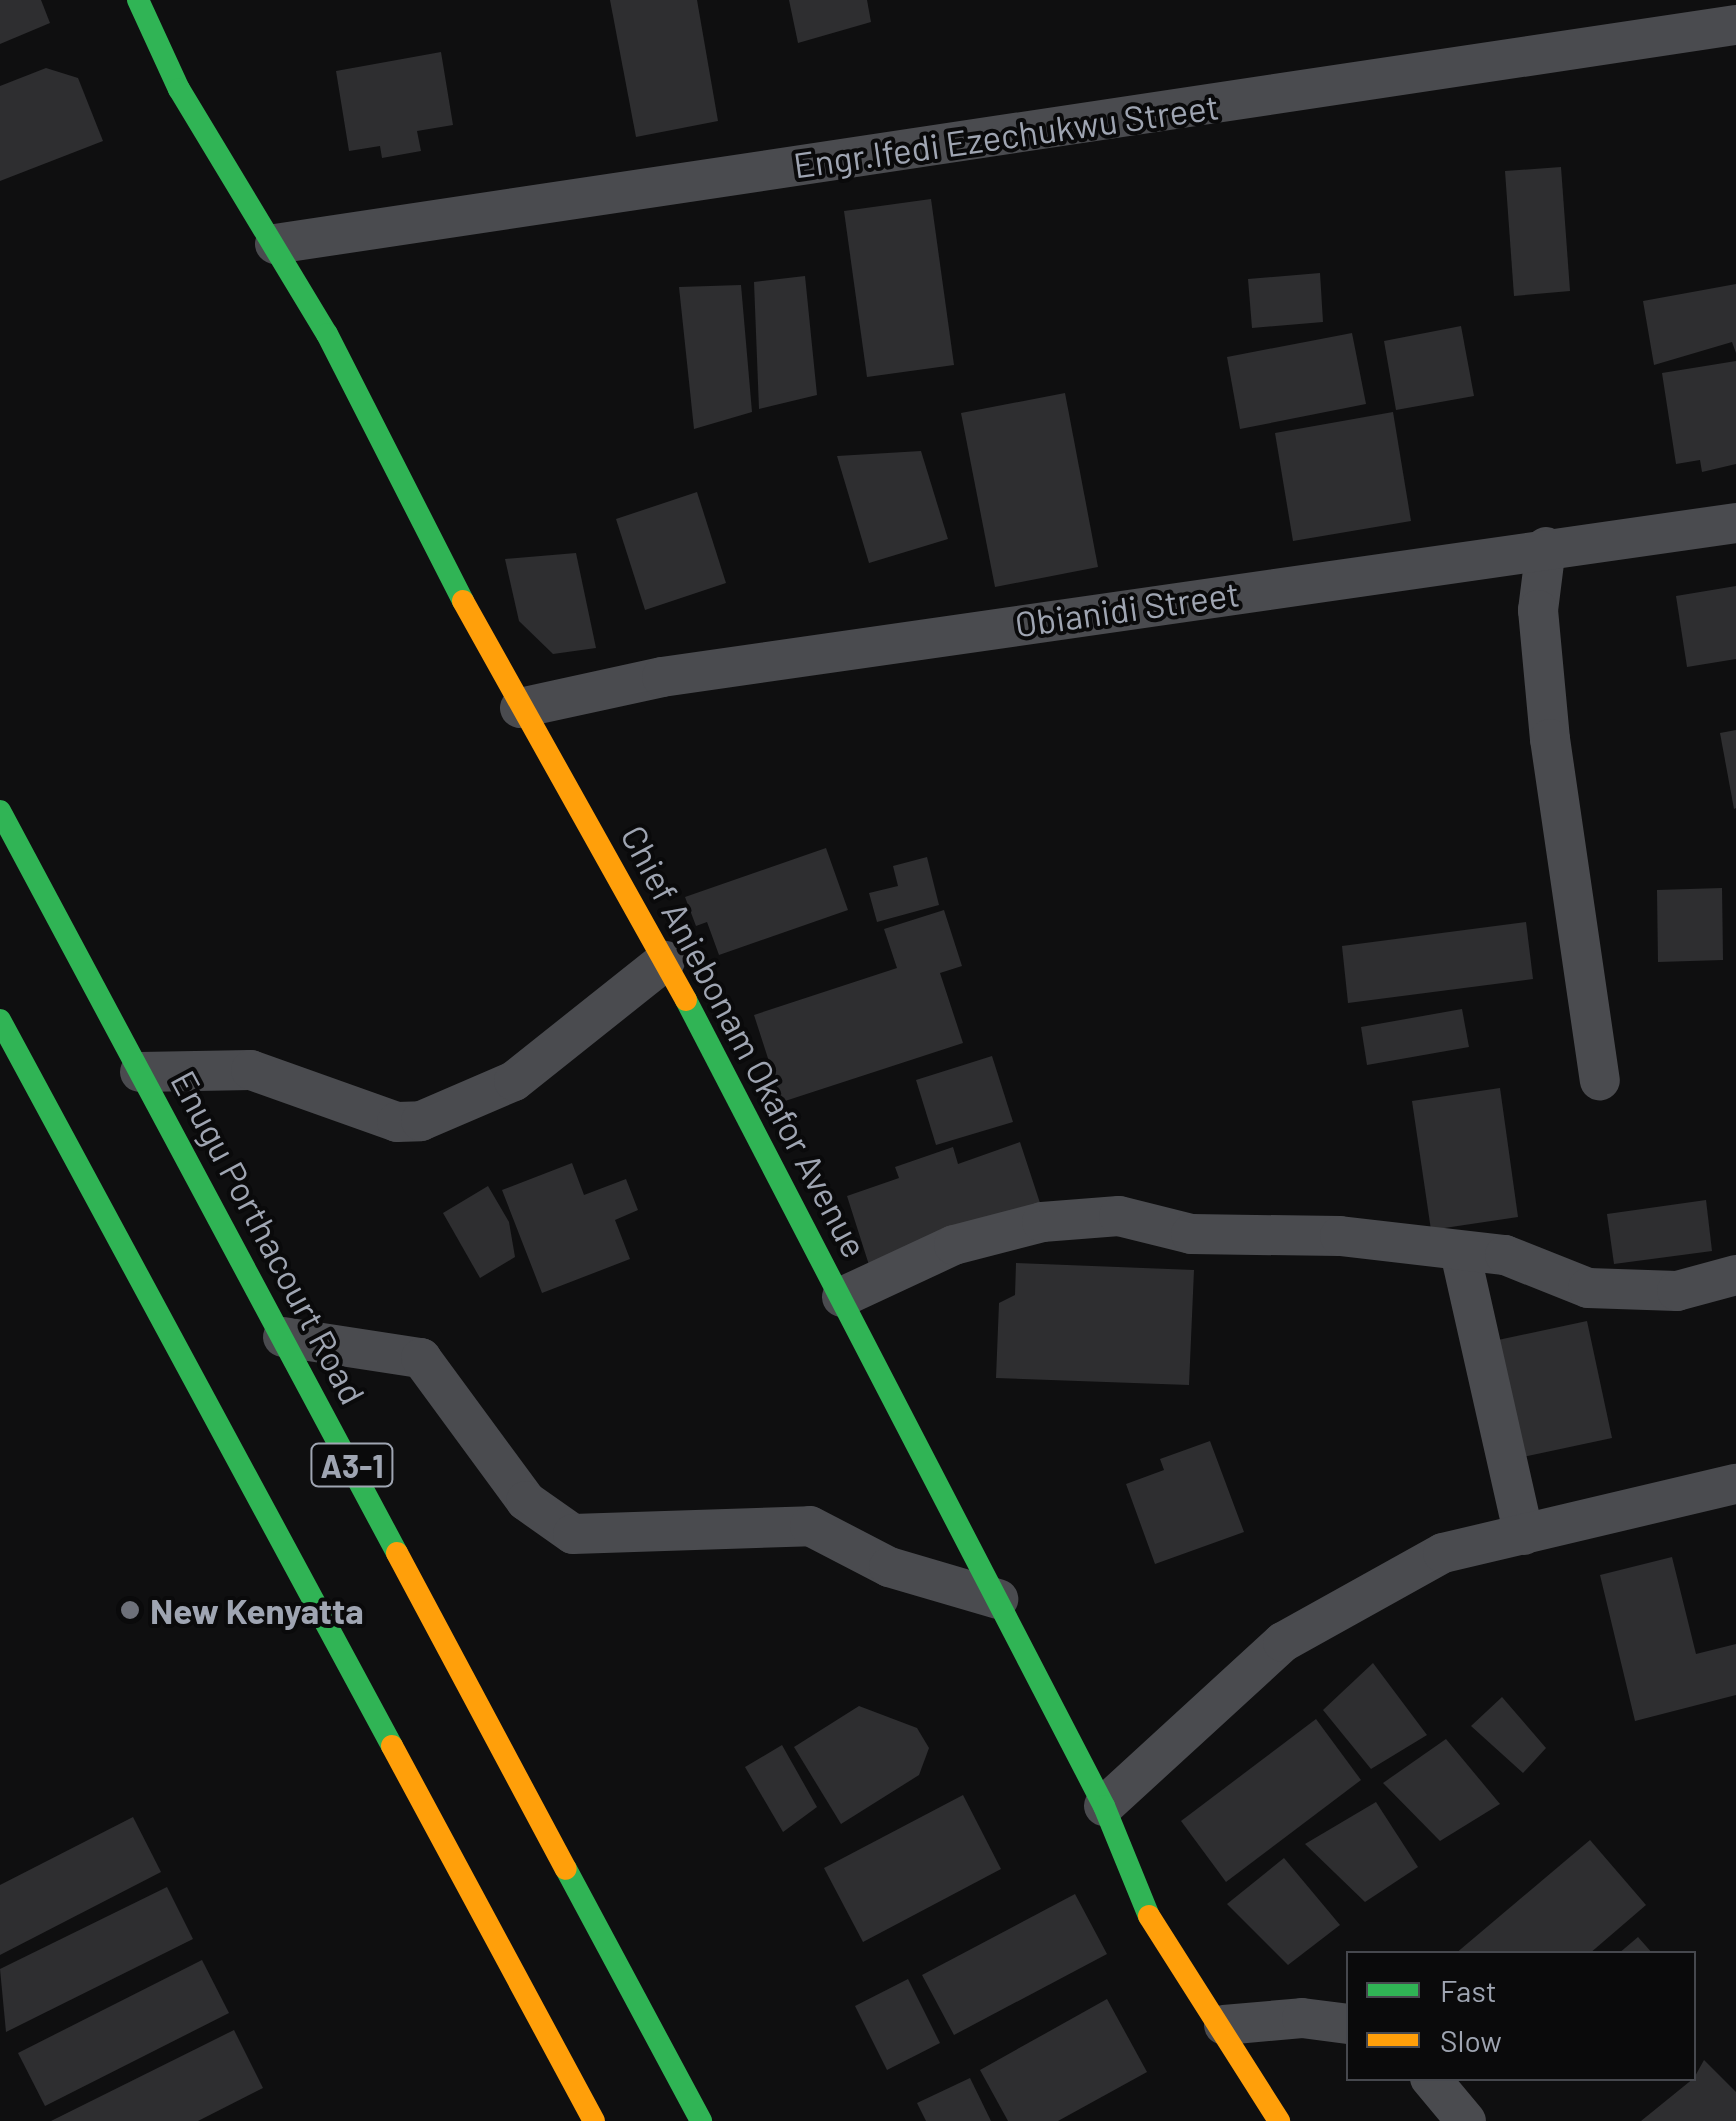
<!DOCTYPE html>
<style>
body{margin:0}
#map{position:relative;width:1736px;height:2121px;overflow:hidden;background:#0f0f10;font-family:Barlow,sans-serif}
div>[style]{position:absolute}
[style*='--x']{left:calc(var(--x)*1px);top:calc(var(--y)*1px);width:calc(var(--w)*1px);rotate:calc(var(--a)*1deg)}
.building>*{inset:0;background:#2e2e30}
.street>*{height:40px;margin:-20px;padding:0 20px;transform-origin:20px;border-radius:20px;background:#4a4b4f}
.fast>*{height:22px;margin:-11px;padding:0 11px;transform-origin:11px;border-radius:11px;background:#30b455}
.slow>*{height:22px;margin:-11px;padding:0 11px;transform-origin:11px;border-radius:11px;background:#ff9f0a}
.dots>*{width:28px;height:28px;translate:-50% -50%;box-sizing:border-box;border:5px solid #0a0a0b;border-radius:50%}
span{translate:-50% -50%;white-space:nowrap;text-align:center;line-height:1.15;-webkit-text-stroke:8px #0a0a0b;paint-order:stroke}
.shield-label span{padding:2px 8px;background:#0a0a0b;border:2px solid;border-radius:8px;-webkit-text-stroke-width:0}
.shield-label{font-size:32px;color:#9fa5b2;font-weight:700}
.street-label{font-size:35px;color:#9fa5b2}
.poi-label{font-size:35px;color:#9fa5b2;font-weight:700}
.left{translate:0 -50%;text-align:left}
.legend{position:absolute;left:1346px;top:1951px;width:350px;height:130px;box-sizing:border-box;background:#0a0a0b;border:2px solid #46484e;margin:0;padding:12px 18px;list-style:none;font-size:30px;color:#9fa5b2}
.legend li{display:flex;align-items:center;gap:20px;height:50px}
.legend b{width:50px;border:2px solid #46484e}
</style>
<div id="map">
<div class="building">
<i style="clip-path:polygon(0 0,41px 0,50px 23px,0 44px)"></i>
<i style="clip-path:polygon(610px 0,697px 0,718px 121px,636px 137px)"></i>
<i style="clip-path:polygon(789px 0,867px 0,871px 22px,798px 43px)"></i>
<i style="clip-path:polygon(441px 52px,453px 125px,417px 131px,421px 151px,382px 158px,380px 146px,349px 151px,336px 71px)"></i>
<i style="clip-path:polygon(46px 68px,78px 78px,103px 141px,0 181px,0 86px)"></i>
<i style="clip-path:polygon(1561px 167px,1570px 291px,1514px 296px,1505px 171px)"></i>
<i style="clip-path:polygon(931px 199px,954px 365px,867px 377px,844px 211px)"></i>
<i style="clip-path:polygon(1320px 273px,1323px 322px,1252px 328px,1248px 279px)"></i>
<i style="clip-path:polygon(805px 276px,817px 395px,759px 409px,754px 282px)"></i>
<i style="clip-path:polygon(1736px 284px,1736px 353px,1732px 342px,1654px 365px,1643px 301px)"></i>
<i style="clip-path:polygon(741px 285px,752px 412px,694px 429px,679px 287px)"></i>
<i style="clip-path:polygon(1461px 326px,1474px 396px,1396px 410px,1384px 341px)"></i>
<i style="clip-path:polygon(1352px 333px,1366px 404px,1240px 429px,1227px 357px)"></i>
<i style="clip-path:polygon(1736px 361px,1736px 464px,1702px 472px,1700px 460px,1676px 464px,1662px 373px)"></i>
<i style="clip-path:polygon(1065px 393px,1098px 567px,995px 587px,961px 413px)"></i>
<i style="clip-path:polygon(1393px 412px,1411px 521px,1293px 541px,1275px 433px)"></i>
<i style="clip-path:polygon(921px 451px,948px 539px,869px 563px,837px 456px)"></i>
<i style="clip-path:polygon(697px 492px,726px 583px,645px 610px,616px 519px)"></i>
<i style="clip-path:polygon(576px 553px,596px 648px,553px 654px,519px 621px,505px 559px)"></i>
<i style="clip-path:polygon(1736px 586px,1736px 659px,1687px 667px,1676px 596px)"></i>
<i style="clip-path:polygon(1736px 730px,1736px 808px,1734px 809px,1720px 733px)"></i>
<i style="clip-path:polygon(826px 848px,848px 910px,719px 955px,707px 922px,696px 926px,685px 897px)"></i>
<i style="clip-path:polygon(927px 857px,939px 905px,877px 922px,869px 893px,898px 886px,893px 866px)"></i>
<i style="clip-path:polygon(1722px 888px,1723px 960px,1658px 962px,1657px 890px)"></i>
<i style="clip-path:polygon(944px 910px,962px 966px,940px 973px,963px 1043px,782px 1102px,754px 1015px,897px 968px,884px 929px)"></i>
<i style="clip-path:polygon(1526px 922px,1533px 979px,1348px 1003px,1342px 946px)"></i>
<i style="clip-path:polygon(1462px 1009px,1469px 1047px,1367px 1065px,1361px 1027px)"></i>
<i style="clip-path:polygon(992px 1056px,1013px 1122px,936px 1145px,916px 1080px)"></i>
<i style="clip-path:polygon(1500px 1088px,1518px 1217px,1431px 1230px,1412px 1101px)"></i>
<i style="clip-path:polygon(1020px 1142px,1041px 1206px,869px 1265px,847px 1196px,899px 1178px,895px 1167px,953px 1147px,958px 1164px)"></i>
<i style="clip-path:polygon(572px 1163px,584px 1195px,626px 1179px,638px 1210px,615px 1220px,630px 1259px,542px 1293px,502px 1190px)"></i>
<i style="clip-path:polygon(488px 1186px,509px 1222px,515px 1257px,480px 1278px,443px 1213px)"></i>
<i style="clip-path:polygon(1706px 1200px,1712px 1251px,1614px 1264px,1607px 1214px)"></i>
<i style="clip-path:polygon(1016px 1263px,1194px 1270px,1189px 1385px,996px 1378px,999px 1303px,1015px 1295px)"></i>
<i style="clip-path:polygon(1587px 1321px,1612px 1438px,1509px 1460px,1484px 1343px)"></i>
<i style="clip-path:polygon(1210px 1441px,1244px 1532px,1155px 1564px,1126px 1484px,1164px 1470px,1160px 1459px)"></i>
<i style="clip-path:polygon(1672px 1557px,1696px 1654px,1736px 1644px,1736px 1695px,1635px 1721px,1600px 1575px)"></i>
<i style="clip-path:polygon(1373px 1663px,1427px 1735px,1371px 1769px,1323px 1710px)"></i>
<i style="clip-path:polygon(1502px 1697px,1546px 1748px,1523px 1773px,1471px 1726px)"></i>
<i style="clip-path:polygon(859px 1706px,917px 1728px,929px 1748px,919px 1775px,841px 1824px,794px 1747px)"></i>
<i style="clip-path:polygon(1316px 1719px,1361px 1780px,1226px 1882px,1181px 1821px)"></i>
<i style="clip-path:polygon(1446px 1739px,1500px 1804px,1440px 1841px,1383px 1783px)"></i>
<i style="clip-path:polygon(782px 1745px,817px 1807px,783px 1832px,745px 1767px)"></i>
<i style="clip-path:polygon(963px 1795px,1001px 1869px,863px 1942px,824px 1868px)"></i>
<i style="clip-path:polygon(1376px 1802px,1418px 1867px,1365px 1902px,1305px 1844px)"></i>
<i style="clip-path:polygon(133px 1817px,161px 1872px,0 1955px,0 1885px)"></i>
<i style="clip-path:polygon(1590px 1840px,1646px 1905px,1589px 1954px,1455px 1954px)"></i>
<i style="clip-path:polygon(1284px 1858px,1340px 1925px,1288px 1965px,1227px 1904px)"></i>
<i style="clip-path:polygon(167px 1887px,193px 1939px,6px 2032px,0 1969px)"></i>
<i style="clip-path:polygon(1075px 1894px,1107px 1954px,954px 2035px,922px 1975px)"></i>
<i style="clip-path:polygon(1638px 1937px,1653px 1954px,1618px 1954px)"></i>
<i style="clip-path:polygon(202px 1960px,229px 2013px,45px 2106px,18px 2053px)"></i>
<i style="clip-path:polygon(908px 1979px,940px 2043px,887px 2070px,855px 2006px)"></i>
<i style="clip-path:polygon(1107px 1999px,1147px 2072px,1058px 2121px,1008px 2121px,980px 2070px)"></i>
<i style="clip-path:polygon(234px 2030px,263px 2088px,198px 2121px,51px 2121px)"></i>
<i style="clip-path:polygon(1704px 2060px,1736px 2092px,1736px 2121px,1641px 2121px,1694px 2078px)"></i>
<i style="clip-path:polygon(970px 2078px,991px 2121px,926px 2121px,917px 2103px)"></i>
</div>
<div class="street">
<i style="--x:275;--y:244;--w:1477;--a:-8.53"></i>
<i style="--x:1546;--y:547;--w:64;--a:97.2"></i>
<i style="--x:1538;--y:610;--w:130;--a:84.7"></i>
<i style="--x:1550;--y:739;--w:345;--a:81.7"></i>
<i style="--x:520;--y:708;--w:145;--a:-12.3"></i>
<i style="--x:662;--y:677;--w:1085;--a:-8.16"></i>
<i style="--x:140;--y:1072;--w:111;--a:-1"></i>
<i style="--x:251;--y:1070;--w:155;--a:19.6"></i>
<i style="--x:397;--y:1122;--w:24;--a:-2"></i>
<i style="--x:421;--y:1121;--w:101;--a:-23.3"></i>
<i style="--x:514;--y:1081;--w:193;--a:-38.5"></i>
<i style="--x:1460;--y:1252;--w:290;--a:77.3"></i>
<i style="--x:842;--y:1297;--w:123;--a:-24.9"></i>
<i style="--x:954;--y:1245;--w:91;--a:-14.6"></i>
<i style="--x:1042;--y:1222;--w:77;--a:-4.5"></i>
<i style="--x:1119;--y:1216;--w:74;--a:14"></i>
<i style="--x:1191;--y:1234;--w:149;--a:0.8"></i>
<i style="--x:1340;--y:1236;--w:166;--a:6.6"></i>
<i style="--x:1505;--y:1255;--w:89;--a:21.7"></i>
<i style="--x:1588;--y:1288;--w:89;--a:1.9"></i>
<i style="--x:1677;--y:1291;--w:61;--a:-15.2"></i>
<i style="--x:283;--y:1337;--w:140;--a:8.7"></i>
<i style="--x:421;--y:1358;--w:177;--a:53.7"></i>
<i style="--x:526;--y:1501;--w:57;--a:35.1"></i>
<i style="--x:573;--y:1534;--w:237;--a:-1.9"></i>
<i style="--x:810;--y:1526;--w:89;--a:27.4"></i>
<i style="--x:889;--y:1567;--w:114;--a:16.4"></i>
<i style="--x:1104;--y:1806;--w:243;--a:-42.5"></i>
<i style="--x:1283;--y:1642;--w:183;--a:-29.1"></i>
<i style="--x:1443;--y:1553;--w:301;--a:-13.3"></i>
<i style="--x:1224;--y:2025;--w:78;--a:-5.1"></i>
<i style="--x:1302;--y:2018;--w:46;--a:7.4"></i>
<i style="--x:1430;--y:2078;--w:56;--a:50.1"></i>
</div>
<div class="fast">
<i style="--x:138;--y:0;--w:98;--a:65.3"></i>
<i style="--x:179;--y:89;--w:286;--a:58.9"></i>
<i style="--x:327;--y:334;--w:300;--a:63"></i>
<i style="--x:0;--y:811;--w:842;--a:61.85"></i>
<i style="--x:686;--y:1000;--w:908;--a:62.59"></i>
<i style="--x:1104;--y:1806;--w:119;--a:67.8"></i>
<i style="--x:0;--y:1020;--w:825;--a:61.63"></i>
<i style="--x:566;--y:1869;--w:286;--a:61.8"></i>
</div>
<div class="slow">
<i style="--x:463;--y:601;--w:457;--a:60.8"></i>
<i style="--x:397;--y:1553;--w:358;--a:61.9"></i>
<i style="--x:392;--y:1746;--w:426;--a:61.7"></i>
<i style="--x:1149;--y:1916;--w:243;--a:57.6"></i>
</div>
<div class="dots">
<i style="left:130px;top:1610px;background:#6d7079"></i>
</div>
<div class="shield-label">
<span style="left:352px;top:1465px">A3-1</span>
</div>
<div class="street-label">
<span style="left:1006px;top:135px;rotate:-8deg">Engr.Ifedi Ezechukwu Street</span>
<span style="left:1127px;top:608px;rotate:-8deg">Obianidi Street</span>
<span style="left:745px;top:1041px;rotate:62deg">Chief Aniebonam Okafor Avenue</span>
<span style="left:269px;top:1237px;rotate:62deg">Enugu Porthacourt Road</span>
</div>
<div class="poi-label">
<span class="left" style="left:150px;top:1610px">New Kenyatta</span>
</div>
<ul class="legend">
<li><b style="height:12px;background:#30b455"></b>Fast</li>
<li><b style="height:12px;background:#ff9f0a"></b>Slow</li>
</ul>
</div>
